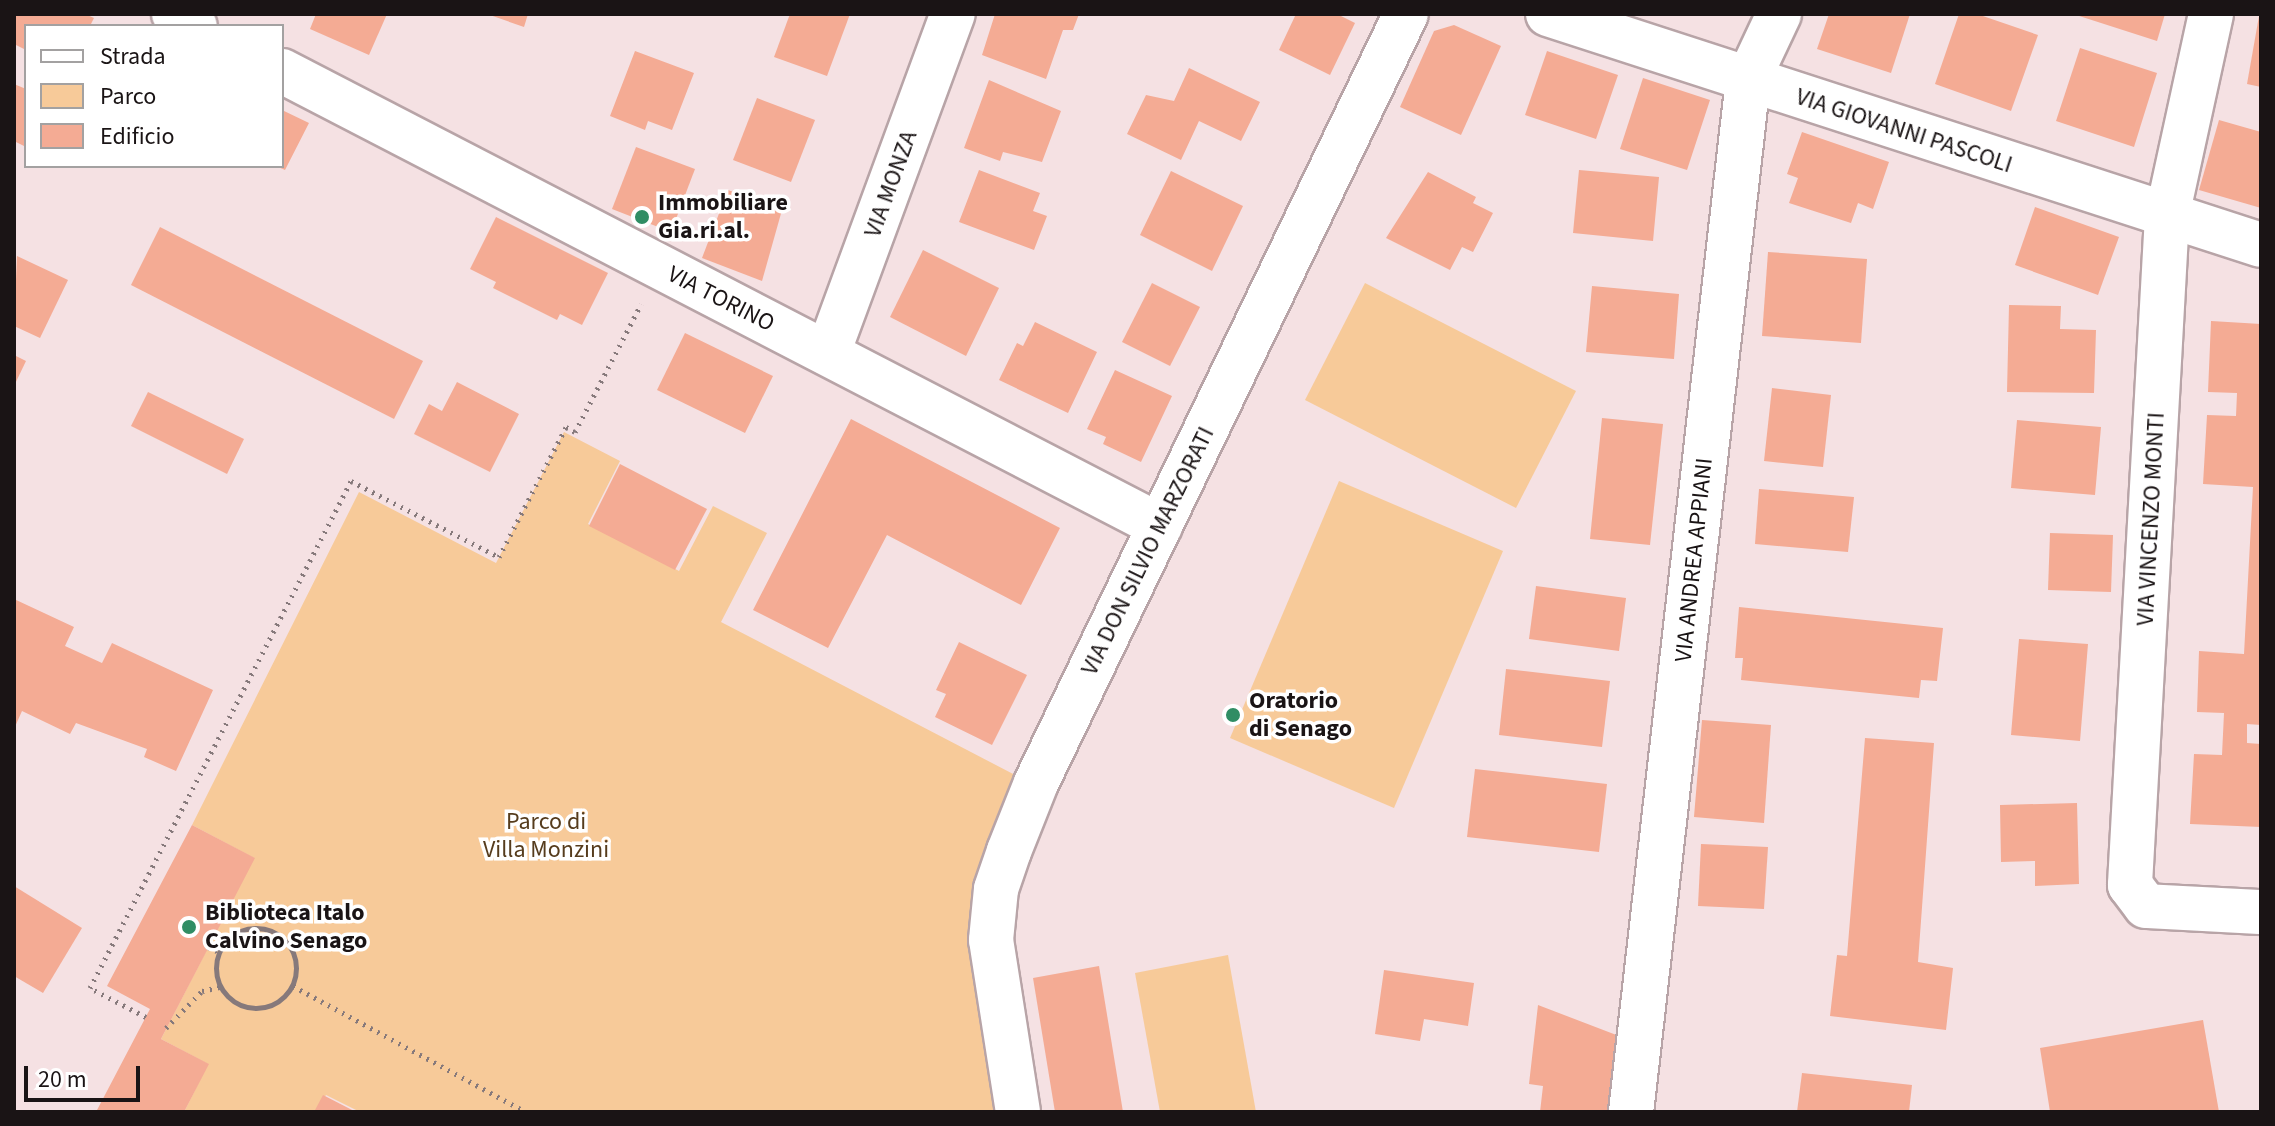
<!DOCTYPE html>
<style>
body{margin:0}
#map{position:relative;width:2275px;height:1126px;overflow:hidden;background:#f5e1e3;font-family:"Source Sans 3",sans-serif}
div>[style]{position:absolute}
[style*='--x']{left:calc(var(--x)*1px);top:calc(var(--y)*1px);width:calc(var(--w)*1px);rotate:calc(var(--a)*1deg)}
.green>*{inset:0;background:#f7ca99}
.building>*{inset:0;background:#f4ab94}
.path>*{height:5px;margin-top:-2.5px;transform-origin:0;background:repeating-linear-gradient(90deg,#86797b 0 2px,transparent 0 8px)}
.path>.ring{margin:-2.5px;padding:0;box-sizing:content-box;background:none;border:5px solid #86797b;border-radius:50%}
.roads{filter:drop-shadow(2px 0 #b8a4a7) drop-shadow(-2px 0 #b8a4a7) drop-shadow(0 2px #b8a4a7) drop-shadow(0 -2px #b8a4a7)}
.minor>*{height:44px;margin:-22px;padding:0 22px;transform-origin:22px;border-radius:22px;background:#fff}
.dots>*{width:22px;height:22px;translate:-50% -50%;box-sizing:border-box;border:4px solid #fff;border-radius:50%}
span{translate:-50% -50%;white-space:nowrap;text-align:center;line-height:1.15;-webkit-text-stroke:7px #fff;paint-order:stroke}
.street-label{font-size:24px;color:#1a1415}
.poi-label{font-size:24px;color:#1a1415;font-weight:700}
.left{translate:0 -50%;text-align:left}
.park-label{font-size:24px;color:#563c1d}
.frame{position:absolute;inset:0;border:16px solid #1a1415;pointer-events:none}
.legend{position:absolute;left:24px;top:24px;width:260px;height:144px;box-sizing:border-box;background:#fff;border:2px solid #a3a1a1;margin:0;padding:10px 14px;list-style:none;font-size:24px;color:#1a1415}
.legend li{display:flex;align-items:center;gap:16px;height:40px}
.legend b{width:40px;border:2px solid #a3a1a1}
.scale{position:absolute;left:24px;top:1066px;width:116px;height:36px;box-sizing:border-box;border:4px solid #1a1415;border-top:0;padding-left:10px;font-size:24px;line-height:28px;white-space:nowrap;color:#1a1415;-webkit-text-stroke:6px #fff;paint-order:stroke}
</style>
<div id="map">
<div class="green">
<i style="clip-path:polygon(1365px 283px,1576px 391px,1516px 508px,1305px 400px)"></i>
<i style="clip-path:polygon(564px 432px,620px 461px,588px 524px,679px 571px,713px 506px,767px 533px,721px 622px,1017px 776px,996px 1112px,360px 1112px,326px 1095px,317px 1112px,184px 1112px,208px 1064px,161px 1039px,254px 858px,192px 825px,359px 492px,496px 563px)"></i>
<i style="clip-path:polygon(1339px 481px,1503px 551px,1394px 808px,1230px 738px)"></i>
<i style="clip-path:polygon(1228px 955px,1256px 1112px,1160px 1112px,1135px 973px)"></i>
</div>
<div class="building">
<i style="clip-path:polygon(14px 14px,85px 14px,94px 18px,90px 26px,26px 26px,26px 50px,14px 44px)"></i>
<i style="clip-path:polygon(316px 14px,387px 14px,369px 55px,310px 29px)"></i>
<i style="clip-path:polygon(487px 14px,528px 14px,524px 27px)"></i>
<i style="clip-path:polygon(790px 14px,850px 14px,827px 76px,774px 57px)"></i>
<i style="clip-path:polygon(995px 14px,1079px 14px,1073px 30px,1063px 30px,1046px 79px,982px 55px)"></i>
<i style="clip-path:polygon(1296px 14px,1337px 14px,1355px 23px,1330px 75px,1279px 50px)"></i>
<i style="clip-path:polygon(1829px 14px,1910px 14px,1891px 73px,1817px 49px)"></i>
<i style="clip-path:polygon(1959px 14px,1977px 14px,2038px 35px,2011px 111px,1935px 84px)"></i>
<i style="clip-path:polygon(2073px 14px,2165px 14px,2157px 41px)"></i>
<i style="clip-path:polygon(2259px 16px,2261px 16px,2261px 87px,2247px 84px)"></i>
<i style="clip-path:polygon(1454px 25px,1501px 46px,1461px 135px,1400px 107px,1434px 31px)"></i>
<i style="clip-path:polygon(2080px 48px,2157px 73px,2134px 147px,2056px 121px)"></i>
<i style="clip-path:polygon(635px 51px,694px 73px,672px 130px,648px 121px,645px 130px,610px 116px)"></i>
<i style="clip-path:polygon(1547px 51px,1618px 75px,1596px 139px,1525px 115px)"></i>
<i style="clip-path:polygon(1189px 68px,1260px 102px,1241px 141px,1199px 121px,1181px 160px,1127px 134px,1146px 95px,1174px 101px)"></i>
<i style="clip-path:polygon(1643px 78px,1710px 100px,1687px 170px,1620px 149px)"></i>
<i style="clip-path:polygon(989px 80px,1061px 111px,1042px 162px,1003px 152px,1000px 161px,964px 148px)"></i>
<i style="clip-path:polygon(14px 84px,26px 89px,26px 147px,14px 141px)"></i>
<i style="clip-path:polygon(757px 98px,815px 120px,791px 182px,733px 160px)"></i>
<i style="clip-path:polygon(282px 110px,309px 123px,285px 170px,276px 166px,282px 166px)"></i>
<i style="clip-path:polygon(2219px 120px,2261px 132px,2261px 208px,2199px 190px)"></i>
<i style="clip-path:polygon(1802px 132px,1889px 162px,1873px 209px,1858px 203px,1851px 223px,1789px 203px,1798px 178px,1787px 174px)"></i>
<i style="clip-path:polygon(636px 147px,695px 169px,671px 232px,612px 209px)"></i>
<i style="clip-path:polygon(979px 170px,1040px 193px,1033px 211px,1047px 216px,1034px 250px,959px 222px)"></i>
<i style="clip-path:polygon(1579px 170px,1659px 177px,1653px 241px,1573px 233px)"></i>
<i style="clip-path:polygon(1171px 171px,1243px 206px,1212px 271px,1140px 235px)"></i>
<i style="clip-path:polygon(1428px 172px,1476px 197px,1473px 203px,1493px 213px,1473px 252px,1462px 247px,1450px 270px,1386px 238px)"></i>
<i style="clip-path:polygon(728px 190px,782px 210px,762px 281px,702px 258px)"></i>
<i style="clip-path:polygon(2035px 207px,2119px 237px,2098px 295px,2015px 265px)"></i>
<i style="clip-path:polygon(496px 217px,608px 273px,582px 325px,560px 314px,557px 320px,493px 288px,496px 282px,470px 269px)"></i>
<i style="clip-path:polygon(160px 227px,423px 361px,394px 419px,131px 285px)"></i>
<i style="clip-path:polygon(923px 250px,999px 288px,966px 356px,890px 317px)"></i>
<i style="clip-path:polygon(1768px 252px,1867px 259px,1861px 343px,1762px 336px)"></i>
<i style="clip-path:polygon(17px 256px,68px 280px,40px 338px,14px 326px)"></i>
<i style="clip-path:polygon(1152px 283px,1200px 307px,1170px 366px,1122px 342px)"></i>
<i style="clip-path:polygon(1592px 286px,1679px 294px,1674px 359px,1586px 352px)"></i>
<i style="clip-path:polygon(2009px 305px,2061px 306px,2060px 329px,2096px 330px,2094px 393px,2007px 392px)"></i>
<i style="clip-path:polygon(2211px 321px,2261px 324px,2261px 725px,2247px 724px,2247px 743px,2261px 744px,2261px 827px,2190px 824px,2194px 754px,2222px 755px,2224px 713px,2197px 712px,2199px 651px,2244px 654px,2253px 487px,2203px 484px,2207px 415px,2236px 416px,2237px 393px,2208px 392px)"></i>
<i style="clip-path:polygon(1035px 322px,1097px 352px,1068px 413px,999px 380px,1017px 343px,1023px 346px)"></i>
<i style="clip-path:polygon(685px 333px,773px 376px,745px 433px,657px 390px)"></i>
<i style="clip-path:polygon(14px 355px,26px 361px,14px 386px)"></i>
<i style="clip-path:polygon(1115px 370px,1172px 396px,1141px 462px,1103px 444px,1106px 437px,1087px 429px)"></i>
<i style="clip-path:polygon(457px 382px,519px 414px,490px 472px,414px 434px,429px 404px,442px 411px)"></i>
<i style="clip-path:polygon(1772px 388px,1831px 395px,1823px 467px,1764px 461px)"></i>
<i style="clip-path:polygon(148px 392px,244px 439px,227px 474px,131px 426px)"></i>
<i style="clip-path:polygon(1602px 418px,1663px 424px,1650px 545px,1590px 539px)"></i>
<i style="clip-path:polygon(851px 419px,1060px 528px,1021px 605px,887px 535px,828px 648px,753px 610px)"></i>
<i style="clip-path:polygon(2017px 420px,2101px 427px,2095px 495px,2011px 488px)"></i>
<i style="clip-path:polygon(620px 464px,707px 509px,675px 570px,589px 526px)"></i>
<i style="clip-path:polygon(1759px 489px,1854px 497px,1848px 552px,1755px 544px)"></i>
<i style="clip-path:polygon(2050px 533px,2113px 535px,2111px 592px,2048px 590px)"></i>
<i style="clip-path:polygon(1536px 586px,1626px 598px,1619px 651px,1529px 639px)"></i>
<i style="clip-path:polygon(14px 599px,74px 627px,65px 646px,102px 663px,112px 643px,213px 690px,176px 771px,144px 757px,147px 749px,76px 723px,70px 734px,22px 711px,14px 729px)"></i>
<i style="clip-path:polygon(1739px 607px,1943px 628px,1937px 681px,1921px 680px,1919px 698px,1741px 680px,1743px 658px,1735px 658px)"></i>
<i style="clip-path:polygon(2019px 639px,2088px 644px,2080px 741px,2011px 735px)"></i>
<i style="clip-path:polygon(959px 642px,1027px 675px,992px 745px,935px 717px,946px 694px,936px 690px)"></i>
<i style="clip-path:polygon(1506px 669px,1610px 681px,1602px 747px,1499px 735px)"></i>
<i style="clip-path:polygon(1702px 720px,1771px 725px,1764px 823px,1694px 817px)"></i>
<i style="clip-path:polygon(1865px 738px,1934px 743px,1918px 962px,1953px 968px,1946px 1030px,1830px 1016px,1837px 955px,1847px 956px)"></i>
<i style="clip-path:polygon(1475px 769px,1607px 784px,1599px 852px,1467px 837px)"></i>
<i style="clip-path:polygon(2077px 803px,2079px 884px,2035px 886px,2035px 861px,2001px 862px,2000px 805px)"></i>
<i style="clip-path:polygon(192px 825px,255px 858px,161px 1039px,209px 1064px,184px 1112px,96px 1112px,150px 1009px,107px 986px)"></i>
<i style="clip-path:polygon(1701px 844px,1768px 847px,1764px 909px,1698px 906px)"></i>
<i style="clip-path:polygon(14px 886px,82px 928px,43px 993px,14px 976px)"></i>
<i style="clip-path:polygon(1099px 966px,1123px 1112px,1055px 1112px,1033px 978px)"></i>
<i style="clip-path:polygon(1384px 970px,1474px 983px,1468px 1026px,1424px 1019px,1420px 1041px,1375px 1034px)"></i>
<i style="clip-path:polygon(1538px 1005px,1619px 1036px,1610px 1112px,1540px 1112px,1543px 1086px,1529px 1084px)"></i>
<i style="clip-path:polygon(2203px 1020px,2219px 1112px,2050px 1112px,2040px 1048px)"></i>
<i style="clip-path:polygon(1802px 1073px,1912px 1085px,1909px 1112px,1797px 1112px)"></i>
<i style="clip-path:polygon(323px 1095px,356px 1112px,314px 1112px)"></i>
</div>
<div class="path">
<i class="ring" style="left:216px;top:928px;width:75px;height:75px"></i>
<i style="--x:208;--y:947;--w:12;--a:24"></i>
<i style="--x:293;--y:986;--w:265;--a:28.4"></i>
<i style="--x:146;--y:1017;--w:63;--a:-152.6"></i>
<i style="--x:90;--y:988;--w:570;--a:-62.76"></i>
<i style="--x:351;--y:481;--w:166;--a:27.2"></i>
<i style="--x:499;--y:557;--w:146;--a:-62.7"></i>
<i style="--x:566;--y:427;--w:10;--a:29"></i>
<i style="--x:575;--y:432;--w:144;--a:-62.7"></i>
<i style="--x:166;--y:1028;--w:52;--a:-45.8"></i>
<i style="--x:202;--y:991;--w:18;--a:-13"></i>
</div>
<div class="roads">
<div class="minor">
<i style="--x:174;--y:14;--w:24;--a:30"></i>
<i style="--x:1548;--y:14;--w:749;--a:17.95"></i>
<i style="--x:2211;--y:14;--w:207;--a:102.3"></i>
<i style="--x:2167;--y:216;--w:670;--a:93.17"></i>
<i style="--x:2130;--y:885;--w:26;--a:53"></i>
<i style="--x:2146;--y:906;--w:115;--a:3"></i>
<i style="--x:282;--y:71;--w:989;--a:27.39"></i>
<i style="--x:828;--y:353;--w:361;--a:-69.8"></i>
<i style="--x:1018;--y:1112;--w:174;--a:-98.9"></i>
<i style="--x:991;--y:940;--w:51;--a:-84.4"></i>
<i style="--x:996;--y:889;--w:40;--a:-71.1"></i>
<i style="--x:1009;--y:851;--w:73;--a:-68.3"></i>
<i style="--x:1036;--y:783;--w:853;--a:-64.31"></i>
<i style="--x:1631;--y:1112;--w:1039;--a:-83.53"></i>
<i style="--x:1748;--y:80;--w:73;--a:-64.8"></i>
</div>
</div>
<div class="dots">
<i style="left:642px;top:217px;background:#308d64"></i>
<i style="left:1233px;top:715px;background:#308d64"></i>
<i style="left:189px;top:927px;background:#308d64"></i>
</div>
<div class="street-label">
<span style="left:1904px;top:131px;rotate:18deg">VIA GIOVANNI PASCOLI</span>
<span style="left:891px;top:184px;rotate:-70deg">VIA MONZA</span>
<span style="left:721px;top:299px;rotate:27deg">VIA TORINO</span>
<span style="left:2151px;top:519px;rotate:-87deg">VIA VINCENZO MONTI</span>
<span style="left:1148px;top:551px;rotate:-64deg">VIA DON SILVIO MARZORATI</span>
<span style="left:1694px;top:560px;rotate:-84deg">VIA ANDREA APPIANI</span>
</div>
<div class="poi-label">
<span class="left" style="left:658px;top:217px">Immobiliare<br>Gia.ri.al.</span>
<span class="left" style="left:1249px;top:715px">Oratorio<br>di Senago</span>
<span class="left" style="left:205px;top:927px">Biblioteca Italo<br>Calvino Senago</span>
</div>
<div class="park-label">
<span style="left:546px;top:836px">Parco di<br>Villa Monzini</span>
</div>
<div class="frame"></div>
<ul class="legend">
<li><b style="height:10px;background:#fff"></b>Strada</li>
<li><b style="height:22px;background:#f7ca99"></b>Parco</li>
<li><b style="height:22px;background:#f4ab94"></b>Edificio</li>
</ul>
<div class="scale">20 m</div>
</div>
